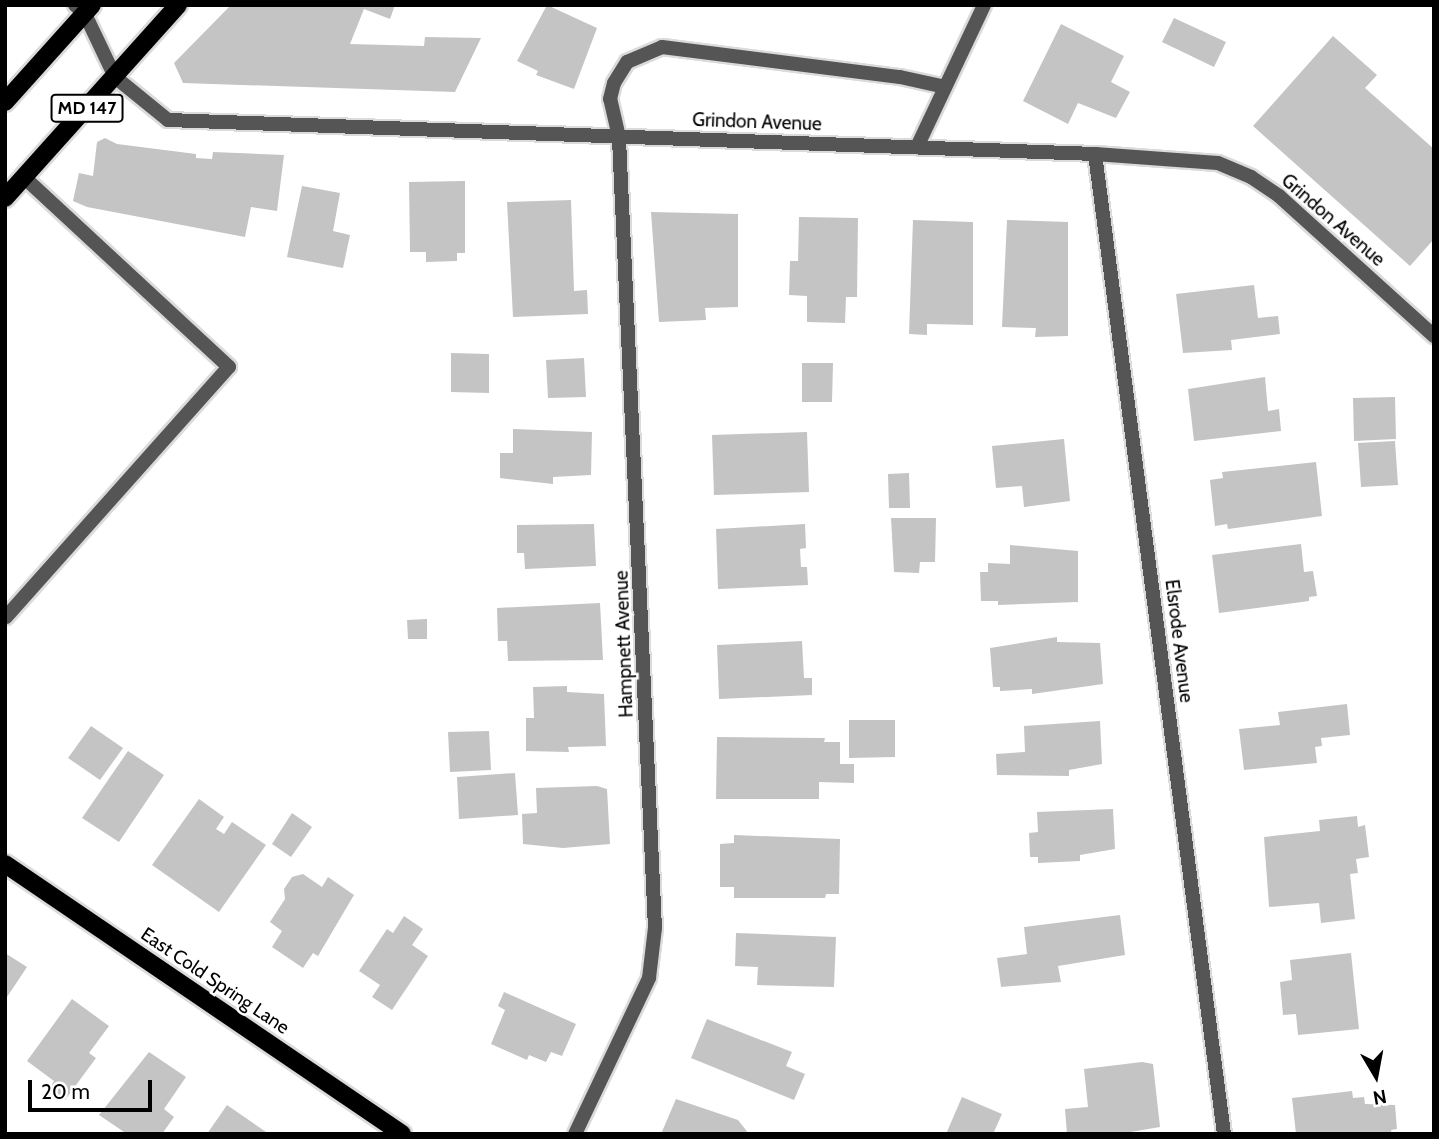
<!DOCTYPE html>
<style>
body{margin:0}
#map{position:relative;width:1439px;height:1139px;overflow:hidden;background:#fff;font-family:Cabin,sans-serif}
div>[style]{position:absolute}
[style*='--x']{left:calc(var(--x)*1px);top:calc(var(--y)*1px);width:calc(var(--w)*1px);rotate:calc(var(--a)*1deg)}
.building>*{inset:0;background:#c4c4c4}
.roads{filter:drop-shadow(2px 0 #dbdbdb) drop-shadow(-2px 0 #dbdbdb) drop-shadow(0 2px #dbdbdb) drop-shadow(0 -2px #dbdbdb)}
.lane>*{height:14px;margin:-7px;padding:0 7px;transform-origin:7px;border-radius:7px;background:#555}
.street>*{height:14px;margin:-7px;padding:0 7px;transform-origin:7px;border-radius:7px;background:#555}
.primary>*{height:18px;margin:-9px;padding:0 9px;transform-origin:9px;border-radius:9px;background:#000}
span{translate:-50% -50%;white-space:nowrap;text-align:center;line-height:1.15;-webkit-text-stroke:5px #fff;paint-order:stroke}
.shield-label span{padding:2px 5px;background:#fff;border:2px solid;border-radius:5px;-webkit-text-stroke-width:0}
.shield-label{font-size:18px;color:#000;font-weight:700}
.street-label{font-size:19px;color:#000}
.frame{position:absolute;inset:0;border:7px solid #000;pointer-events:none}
.north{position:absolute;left:1341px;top:1041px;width:70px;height:70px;-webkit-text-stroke:5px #fff;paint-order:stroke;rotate:170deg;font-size:19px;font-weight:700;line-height:28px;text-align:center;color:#000}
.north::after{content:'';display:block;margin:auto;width:24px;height:32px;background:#000;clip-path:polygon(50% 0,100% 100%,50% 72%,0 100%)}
.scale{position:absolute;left:28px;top:1080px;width:124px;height:32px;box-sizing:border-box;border:4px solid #000;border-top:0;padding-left:9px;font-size:21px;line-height:24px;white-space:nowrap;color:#000;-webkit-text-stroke:5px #fff;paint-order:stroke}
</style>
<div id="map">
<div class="building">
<i style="clip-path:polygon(231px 5px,395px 5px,390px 19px,364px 9px,350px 44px,424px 46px,425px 37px,481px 38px,455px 92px,183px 83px,174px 63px)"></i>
<i style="clip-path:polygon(547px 5px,597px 28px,574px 89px,536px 75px,538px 71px,517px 61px)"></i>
<i style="clip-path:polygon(1174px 18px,1226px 42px,1214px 67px,1162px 42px)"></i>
<i style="clip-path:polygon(1061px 24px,1124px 56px,1111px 82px,1130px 92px,1116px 118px,1078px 103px,1068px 124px,1023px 101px)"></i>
<i style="clip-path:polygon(1333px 36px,1377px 75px,1365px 88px,1434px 149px,1434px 239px,1410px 266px,1253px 126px)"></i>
<i style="clip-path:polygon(105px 138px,117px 144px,196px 154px,196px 158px,212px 159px,213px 152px,284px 155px,277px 211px,251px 207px,245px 237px,87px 207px,73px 201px,79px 173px,93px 176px,97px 142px)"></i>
<i style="clip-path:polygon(465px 181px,465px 253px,457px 253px,457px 261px,426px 262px,426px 252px,410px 252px,409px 182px)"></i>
<i style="clip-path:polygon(302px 186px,340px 193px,333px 231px,350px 235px,343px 268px,287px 257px)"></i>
<i style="clip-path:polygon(571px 200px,574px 291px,587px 290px,588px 314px,513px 317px,507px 202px)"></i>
<i style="clip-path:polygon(651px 212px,738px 214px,738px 307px,705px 308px,706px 320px,659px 322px)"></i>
<i style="clip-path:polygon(799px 217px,858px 218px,857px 297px,846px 297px,845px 323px,807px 322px,807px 296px,789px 295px,790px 261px,798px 261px)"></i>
<i style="clip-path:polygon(913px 220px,973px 222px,973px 325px,927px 324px,927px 335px,909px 334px)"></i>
<i style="clip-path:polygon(1007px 220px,1068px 222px,1068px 336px,1035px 337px,1036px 328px,1002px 327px)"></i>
<i style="clip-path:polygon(1254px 285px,1258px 318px,1278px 316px,1280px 334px,1231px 340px,1232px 350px,1183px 353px,1176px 294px)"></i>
<i style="clip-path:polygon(451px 353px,489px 354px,489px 393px,451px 392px)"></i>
<i style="clip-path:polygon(584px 358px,586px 397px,548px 398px,546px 360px)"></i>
<i style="clip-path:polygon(802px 363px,833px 363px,832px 402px,802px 402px)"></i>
<i style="clip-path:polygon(1265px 377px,1268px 411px,1279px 409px,1281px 431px,1194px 441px,1188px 389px)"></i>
<i style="clip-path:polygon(1395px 397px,1396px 439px,1354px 441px,1353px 398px)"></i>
<i style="clip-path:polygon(513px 429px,592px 432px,591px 475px,553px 477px,553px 484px,500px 478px,500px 453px,513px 453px)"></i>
<i style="clip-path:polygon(807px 432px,809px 492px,714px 495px,712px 435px)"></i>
<i style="clip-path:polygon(1064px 439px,1070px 501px,1024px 507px,1022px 486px,996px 488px,992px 446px)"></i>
<i style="clip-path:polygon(1395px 441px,1398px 485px,1361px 487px,1358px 443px)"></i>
<i style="clip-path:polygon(1316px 462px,1322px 516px,1228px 529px,1227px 524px,1215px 526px,1210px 480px,1223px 478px,1222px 472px)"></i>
<i style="clip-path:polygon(909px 473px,910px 508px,889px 508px,888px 474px)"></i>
<i style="clip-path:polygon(891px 518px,936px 518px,935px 562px,920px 562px,919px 573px,894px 572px)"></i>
<i style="clip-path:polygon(594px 524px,596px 566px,525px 569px,524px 553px,517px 553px,517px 525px)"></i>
<i style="clip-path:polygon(805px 524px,806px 548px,800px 549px,801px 567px,807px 567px,808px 585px,718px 589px,716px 529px)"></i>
<i style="clip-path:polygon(1301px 544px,1304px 572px,1313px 571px,1317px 596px,1309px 597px,1309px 601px,1219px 613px,1212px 555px)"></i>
<i style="clip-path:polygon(1010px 545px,1078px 551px,1078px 602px,998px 605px,998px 601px,981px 601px,980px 572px,988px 572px,988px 563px,1010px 564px)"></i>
<i style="clip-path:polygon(600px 603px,603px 660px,508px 661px,507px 641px,498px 641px,497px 608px)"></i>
<i style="clip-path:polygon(427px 619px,427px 639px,408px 639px,407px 620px)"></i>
<i style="clip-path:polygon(1057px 637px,1057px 642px,1100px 643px,1103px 684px,1032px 694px,1032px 689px,1000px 691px,1000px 687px,993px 687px,990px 648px)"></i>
<i style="clip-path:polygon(802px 641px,804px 678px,812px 678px,812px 695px,719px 699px,717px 645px)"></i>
<i style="clip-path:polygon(567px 686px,567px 692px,604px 694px,606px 746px,568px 747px,569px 752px,526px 751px,526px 718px,534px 718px,533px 687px)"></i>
<i style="clip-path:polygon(1347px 704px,1350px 735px,1321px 738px,1322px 746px,1315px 747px,1317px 763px,1244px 770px,1239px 729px,1280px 725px,1278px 712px)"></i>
<i style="clip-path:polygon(849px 720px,895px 720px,895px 757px,849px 758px)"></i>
<i style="clip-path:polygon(1100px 721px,1102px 764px,1069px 770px,1069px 776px,997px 775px,996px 754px,1025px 752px,1024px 726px)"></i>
<i style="clip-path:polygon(91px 726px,123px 748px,100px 780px,68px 758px)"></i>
<i style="clip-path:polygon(489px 731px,491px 770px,450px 772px,448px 732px)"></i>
<i style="clip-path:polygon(717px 737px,825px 738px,824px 742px,840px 742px,840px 764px,854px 764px,854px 783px,819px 782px,819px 799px,716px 799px)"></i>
<i style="clip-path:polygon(128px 751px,164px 775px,119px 842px,82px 818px)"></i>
<i style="clip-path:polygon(515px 773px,518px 815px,459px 819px,457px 777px)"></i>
<i style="clip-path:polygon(597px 786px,607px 789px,610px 844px,563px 848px,523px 844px,522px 814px,537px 813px,536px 788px)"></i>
<i style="clip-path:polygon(199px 799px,224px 817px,216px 829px,224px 834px,232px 822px,266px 845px,219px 912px,152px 865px)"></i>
<i style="clip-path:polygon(1113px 809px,1115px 849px,1080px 855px,1080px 861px,1038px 863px,1038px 857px,1030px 857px,1029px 833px,1038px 832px,1037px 812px)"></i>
<i style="clip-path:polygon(292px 813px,312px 827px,291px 857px,272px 844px)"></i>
<i style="clip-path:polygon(1357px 816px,1358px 827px,1365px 825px,1369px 857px,1356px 859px,1358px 873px,1350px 874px,1355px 919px,1321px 923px,1319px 903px,1269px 907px,1264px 837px,1320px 831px,1319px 820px)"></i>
<i style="clip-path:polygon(734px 835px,840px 839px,839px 894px,826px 894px,825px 898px,734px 898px,734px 887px,720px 887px,720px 844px,734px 843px)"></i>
<i style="clip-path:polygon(303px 874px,322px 887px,328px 877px,354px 895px,318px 956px,313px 953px,303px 968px,272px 947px,282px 931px,270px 922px,285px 899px,284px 889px,292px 877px)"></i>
<i style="clip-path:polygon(1120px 915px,1125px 955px,1058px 966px,1061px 982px,1001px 987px,997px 958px,1027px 954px,1024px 927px)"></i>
<i style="clip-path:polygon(404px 916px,423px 929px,412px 945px,428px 956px,392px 1010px,372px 997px,380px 985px,359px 971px,387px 929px,393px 933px)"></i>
<i style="clip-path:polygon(736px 933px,836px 937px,834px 987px,757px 985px,758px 967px,735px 966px)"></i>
<i style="clip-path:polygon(5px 953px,27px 967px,5px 1000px)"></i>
<i style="clip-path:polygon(1351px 953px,1359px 1029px,1298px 1035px,1296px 1014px,1283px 1015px,1280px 982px,1292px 980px,1290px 960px)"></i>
<i style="clip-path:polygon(504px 992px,576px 1024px,562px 1056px,551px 1052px,546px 1062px,529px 1055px,527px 1060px,491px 1044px,505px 1010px,498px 1006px)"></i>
<i style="clip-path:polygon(72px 999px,109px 1026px,89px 1053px,96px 1058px,65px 1100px,49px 1089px,54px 1081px,27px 1061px)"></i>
<i style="clip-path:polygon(707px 1019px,792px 1052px,786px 1066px,805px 1074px,794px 1100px,691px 1058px)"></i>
<i style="clip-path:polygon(149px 1052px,186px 1077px,164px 1109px,174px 1117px,162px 1134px,127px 1134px,99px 1115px)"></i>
<i style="clip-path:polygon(1142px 1062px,1153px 1064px,1160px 1127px,1119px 1134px,1067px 1134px,1065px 1109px,1088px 1107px,1084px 1069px)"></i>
<i style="clip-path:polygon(1352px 1091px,1353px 1098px,1364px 1097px,1365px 1104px,1395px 1105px,1397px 1129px,1391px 1130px,1392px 1134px,1296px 1134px,1292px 1098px)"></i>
<i style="clip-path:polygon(962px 1097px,1002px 1114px,993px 1134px,946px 1134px)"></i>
<i style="clip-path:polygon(676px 1099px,738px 1120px,749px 1134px,661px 1134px)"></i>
<i style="clip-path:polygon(227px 1105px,269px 1134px,207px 1134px)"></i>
</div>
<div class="roads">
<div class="lane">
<i style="--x:619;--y:137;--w:39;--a:-103"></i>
<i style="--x:610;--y:99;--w:16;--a:-76"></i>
<i style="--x:614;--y:83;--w:25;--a:-58"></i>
<i style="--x:627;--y:62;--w:38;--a:-23"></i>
<i style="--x:662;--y:47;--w:240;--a:7.2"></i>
<i style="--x:900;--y:77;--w:46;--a:12.5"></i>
<i style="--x:6;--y:617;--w:335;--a:-48.3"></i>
<i style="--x:229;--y:367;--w:280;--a:-137.2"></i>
</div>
<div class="street">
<i style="--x:75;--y:5;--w:13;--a:42"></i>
<i style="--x:85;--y:14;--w:70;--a:64.5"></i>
<i style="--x:115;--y:77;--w:68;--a:39.1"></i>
<i style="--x:168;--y:120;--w:928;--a:2.1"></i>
<i style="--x:1095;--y:154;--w:123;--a:4.2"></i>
<i style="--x:1218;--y:163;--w:36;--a:23"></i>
<i style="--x:1251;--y:177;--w:34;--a:34"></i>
<i style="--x:1279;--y:196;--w:209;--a:42.1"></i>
<i style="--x:917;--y:147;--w:157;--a:-64.7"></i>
<i style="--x:1095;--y:154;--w:988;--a:82.5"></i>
<i style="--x:575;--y:1134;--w:173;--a:-64.6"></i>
<i style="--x:649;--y:978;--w:50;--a:-83.2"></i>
<i style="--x:655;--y:928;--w:792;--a:-92.61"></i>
</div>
<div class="primary">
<i style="--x:5;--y:102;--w:130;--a:-48.1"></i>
<i style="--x:5;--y:198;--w:259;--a:-48.1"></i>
<i style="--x:5;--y:864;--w:480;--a:34.2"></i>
</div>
</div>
<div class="shield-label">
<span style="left:87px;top:108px">MD 147</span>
</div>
<div class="street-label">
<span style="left:757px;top:122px;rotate:2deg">Grindon Avenue</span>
<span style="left:1333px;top:220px;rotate:41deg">Grindon Avenue</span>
<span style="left:1179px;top:641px;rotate:83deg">Elsrode Avenue</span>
<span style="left:624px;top:644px;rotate:-92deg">Hampnett Avenue</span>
<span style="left:215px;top:981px;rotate:34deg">East Cold Spring Lane</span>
</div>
<div class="frame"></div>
<div class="north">N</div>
<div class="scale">20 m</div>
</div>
